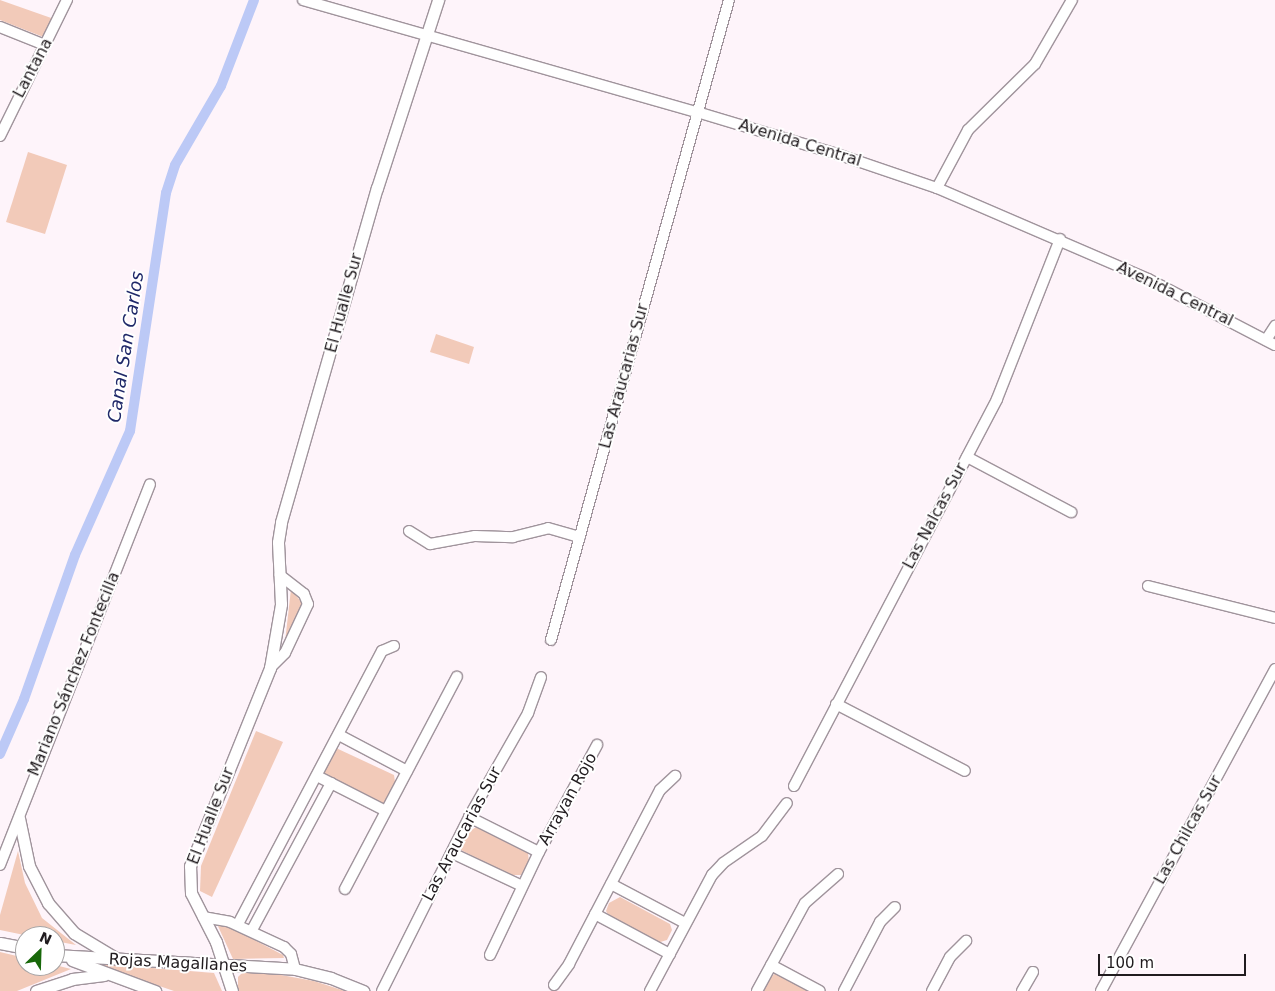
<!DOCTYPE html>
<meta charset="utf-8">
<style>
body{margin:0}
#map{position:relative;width:1275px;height:991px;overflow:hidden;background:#fef4fa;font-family:"DejaVu Sans",sans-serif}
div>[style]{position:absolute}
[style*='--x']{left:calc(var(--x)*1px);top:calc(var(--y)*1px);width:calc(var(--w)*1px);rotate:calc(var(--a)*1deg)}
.green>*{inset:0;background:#f2cab9}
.canal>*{height:10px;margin:-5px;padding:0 5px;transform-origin:5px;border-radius:5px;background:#bcc9f6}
.roads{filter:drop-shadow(1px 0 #a0949c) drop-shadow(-1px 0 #a0949c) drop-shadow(0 1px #a0949c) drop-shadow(0 -1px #a0949c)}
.minor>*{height:10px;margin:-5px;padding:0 5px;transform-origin:5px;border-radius:5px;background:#fff}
.tertiary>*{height:11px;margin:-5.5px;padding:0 5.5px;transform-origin:5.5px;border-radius:5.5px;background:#fff}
span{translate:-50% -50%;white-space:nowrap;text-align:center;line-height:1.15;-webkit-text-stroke:4px #fff;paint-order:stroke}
.street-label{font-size:16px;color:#201b1e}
.water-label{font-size:18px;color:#202969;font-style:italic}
.north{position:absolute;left:15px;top:926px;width:50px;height:50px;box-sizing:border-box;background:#fff;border:1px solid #a6a4a5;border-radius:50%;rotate:24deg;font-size:14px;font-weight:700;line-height:20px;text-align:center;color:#201b1e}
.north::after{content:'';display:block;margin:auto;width:18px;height:22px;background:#18680a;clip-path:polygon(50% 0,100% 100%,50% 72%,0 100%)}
.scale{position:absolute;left:1098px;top:954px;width:148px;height:22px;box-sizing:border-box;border:2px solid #201b1e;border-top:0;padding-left:6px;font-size:15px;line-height:18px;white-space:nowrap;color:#201b1e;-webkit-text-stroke:4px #fff;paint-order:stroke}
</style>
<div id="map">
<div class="green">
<i style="clip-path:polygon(0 0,54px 19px,46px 38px,0 20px)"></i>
<i style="clip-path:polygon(28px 152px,67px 165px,45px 234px,6px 222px)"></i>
<i style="clip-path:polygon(436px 334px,474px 347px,469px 364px,430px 352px)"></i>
<i style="clip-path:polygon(291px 589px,302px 603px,302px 613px,285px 642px)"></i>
<i style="clip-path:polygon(256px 731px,283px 742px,212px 897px,200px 891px,201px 866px)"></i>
<i style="clip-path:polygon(336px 748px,394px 775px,395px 782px,385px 804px,321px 773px)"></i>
<i style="clip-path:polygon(478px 826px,528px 853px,529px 862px,521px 875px,509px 875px,461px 850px,465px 834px)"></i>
<i style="clip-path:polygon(18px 851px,25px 883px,42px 918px,76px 945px,55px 941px,55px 936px,29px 936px,0 930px,0 915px)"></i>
<i style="clip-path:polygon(620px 897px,670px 924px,672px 930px,667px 940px,657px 943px,610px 918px,606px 911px,609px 903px)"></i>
<i style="clip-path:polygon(220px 922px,283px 955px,284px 958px,233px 959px,217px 924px)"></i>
<i style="clip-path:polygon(0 952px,25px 958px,25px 966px,55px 965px,71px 969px,17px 991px,0 991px)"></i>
<i style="clip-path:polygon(92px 963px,214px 973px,222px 991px,174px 991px)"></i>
<i style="clip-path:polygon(242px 973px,270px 973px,314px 981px,345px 991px,238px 991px,238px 977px)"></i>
<i style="clip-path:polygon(775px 973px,778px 974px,811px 991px,760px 991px)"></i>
</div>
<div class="canal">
<i style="--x:0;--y:754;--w:60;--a:-66.4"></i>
<i style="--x:24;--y:699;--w:153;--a:-70.5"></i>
<i style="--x:75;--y:555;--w:136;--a:-66.1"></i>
<i style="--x:130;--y:431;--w:241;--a:-81.4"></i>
<i style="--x:166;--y:193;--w:29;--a:-72"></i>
<i style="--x:175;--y:165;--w:91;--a:-59.8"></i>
<i style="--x:221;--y:86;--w:92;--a:-69"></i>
</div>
<div class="roads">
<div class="minor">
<i style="--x:303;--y:0;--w:410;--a:15.9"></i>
<i style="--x:697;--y:112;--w:143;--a:16.7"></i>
<i style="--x:834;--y:153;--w:109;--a:18.8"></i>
<i style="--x:937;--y:188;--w:230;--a:23.3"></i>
<i style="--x:1148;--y:279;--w:143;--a:27.5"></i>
<i style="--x:0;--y:27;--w:48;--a:21.8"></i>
<i style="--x:0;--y:136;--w:152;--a:-63.8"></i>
<i style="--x:937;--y:188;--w:66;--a:-61.9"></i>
<i style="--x:968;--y:130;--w:94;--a:-44.6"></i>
<i style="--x:1035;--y:64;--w:74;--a:-60"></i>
<i style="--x:1266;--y:340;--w:17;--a:-57"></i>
<i style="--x:967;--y:457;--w:118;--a:27.9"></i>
<i style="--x:409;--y:531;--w:25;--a:32"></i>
<i style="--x:430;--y:544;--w:46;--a:-10.1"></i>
<i style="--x:475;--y:536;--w:38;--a:2"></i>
<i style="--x:513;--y:537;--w:36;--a:-14"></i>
<i style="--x:548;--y:528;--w:33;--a:16"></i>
<i style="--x:1148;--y:586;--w:131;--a:14.1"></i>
<i style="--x:551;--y:640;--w:664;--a:-74.46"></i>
<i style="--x:270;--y:668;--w:21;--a:-45"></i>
<i style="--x:285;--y:653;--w:54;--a:-64.9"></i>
<i style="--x:308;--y:604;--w:11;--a:-112"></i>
<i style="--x:304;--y:594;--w:31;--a:-142"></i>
<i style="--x:836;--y:704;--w:145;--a:27.4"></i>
<i style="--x:339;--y:735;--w:77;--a:27.9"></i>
<i style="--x:317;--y:776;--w:77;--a:26.9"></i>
<i style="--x:794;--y:786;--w:437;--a:-62.3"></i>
<i style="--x:997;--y:399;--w:172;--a:-68.5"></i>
<i style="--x:469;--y:817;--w:78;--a:26.6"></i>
<i style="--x:452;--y:853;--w:77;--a:25.2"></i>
<i style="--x:0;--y:865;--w:409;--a:-68.5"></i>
<i style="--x:611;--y:884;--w:84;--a:27.8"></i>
<i style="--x:345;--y:889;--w:240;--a:-62.2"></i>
<i style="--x:595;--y:914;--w:85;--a:28.1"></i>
<i style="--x:203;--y:917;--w:27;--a:10"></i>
<i style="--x:230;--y:922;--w:60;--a:24.8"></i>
<i style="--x:284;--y:947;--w:10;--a:45"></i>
<i style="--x:291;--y:954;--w:16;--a:75"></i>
<i style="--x:238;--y:924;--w:309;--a:-62.2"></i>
<i style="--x:382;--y:651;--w:13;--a:-23"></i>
<i style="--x:252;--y:930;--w:167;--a:-61.7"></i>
<i style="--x:490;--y:955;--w:114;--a:-64.6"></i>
<i style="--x:539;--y:852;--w:122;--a:-61.5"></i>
<i style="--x:771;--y:965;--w:55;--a:28"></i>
<i style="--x:554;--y:985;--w:26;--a:-54"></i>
<i style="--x:569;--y:964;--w:196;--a:-62.4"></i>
<i style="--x:660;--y:790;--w:21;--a:-43"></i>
<i style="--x:382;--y:991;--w:195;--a:-63.4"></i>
<i style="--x:469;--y:817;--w:120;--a:-60.4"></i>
<i style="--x:528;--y:713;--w:38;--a:-70"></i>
<i style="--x:650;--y:991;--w:132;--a:-61.9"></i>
<i style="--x:712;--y:875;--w:16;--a:-47"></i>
<i style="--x:723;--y:863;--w:47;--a:-34.7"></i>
<i style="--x:762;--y:836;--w:41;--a:-52.9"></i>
<i style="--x:757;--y:991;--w:100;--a:-61.4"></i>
<i style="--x:805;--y:903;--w:44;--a:-41.3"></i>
<i style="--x:844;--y:991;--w:78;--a:-62.4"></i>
<i style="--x:880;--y:922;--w:21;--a:-45"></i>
<i style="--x:932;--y:991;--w:38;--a:-62"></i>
<i style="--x:950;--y:957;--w:23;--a:-45"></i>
<i style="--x:1022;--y:991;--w:22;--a:-60"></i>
<i style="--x:1101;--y:991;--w:366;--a:-61.6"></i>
</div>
<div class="tertiary">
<i style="--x:19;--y:818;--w:49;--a:78.2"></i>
<i style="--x:29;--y:866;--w:42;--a:62.8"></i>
<i style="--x:48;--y:903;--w:40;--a:49"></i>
<i style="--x:74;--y:933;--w:47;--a:31"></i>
<i style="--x:0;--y:943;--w:25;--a:11"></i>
<i style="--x:55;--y:955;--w:240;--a:3.3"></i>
<i style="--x:295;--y:969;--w:37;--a:14"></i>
<i style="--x:331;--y:978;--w:35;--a:22"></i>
<i style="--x:72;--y:960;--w:89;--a:20.5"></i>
<i style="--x:36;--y:991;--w:38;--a:-18"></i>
<i style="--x:72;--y:979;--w:32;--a:-7"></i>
<i style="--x:232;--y:991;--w:52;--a:-108.1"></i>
<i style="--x:216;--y:942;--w:55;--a:-117"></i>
<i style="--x:191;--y:893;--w:27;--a:-92"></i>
<i style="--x:190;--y:866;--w:214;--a:-68"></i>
<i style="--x:270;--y:668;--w:65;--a:-80.2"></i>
<i style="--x:281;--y:604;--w:62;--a:-92.8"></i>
<i style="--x:278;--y:542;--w:20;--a:-81"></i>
<i style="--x:281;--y:522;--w:348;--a:-74"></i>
<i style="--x:377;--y:188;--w:198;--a:-72"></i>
</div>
</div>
<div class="street-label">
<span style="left:33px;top:68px;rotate:-62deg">Lantana</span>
<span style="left:800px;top:143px;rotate:17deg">Avenida Central</span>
<span style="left:1175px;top:294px;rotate:26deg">Avenida Central</span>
<span style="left:344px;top:303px;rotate:-75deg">El Hualle Sur</span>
<span style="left:624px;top:376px;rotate:-75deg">Las Araucarias Sur</span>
<span style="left:935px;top:516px;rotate:-62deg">Las Nalcas Sur</span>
<span style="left:74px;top:674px;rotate:-68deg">Mariano Sánchez Fontecilla</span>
<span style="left:568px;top:799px;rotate:-61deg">Arrayan Rojo</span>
<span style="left:211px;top:816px;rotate:-69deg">El Hualle Sur</span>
<span style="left:1188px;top:830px;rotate:-61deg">Las Chilcas Sur</span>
<span style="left:462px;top:834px;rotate:-62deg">Las Araucarias Sur</span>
<span style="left:178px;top:963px;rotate:3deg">Rojas Magallanes</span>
</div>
<div class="water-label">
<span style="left:126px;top:347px;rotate:-81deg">Canal San Carlos</span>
</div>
<div class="north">N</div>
<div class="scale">100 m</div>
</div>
